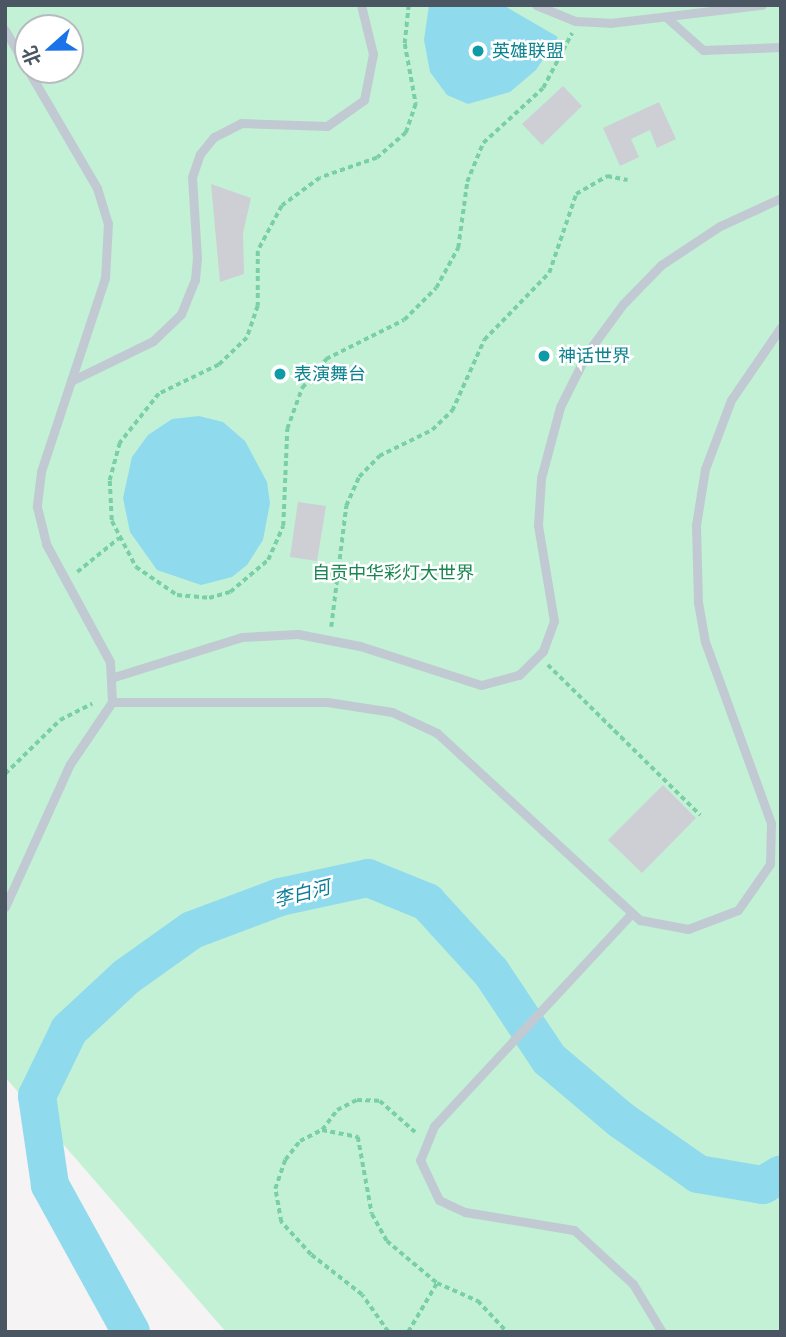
<!DOCTYPE html>
<meta charset="utf-8">
<style>
body{margin:0}
#map{position:relative;width:786px;height:1337px;overflow:hidden;background:#f5f3f3;font-family:Raleway,"Noto Sans SC",sans-serif}
div>[style]{position:absolute}
[style*='--x']{left:calc(var(--x)*1px);top:calc(var(--y)*1px);width:calc(var(--w)*1px);rotate:calc(var(--a)*1deg)}
.green>*{inset:0;background:#c3f1d5}
.water>*{inset:0;background:#90daee}
.river>*{height:38px;margin:-19px;padding:0 19px;transform-origin:19px;border-radius:19px;background:#90daee}
.building>*{inset:0;background:#cdcfd5}
.path>*{height:3.5px;margin-top:-1.75px;transform-origin:0;background:repeating-linear-gradient(90deg,#7ad0a6 0 5px,transparent 0 8.5px)}
.service>*{height:9px;margin:-4.5px;padding:0 4.5px;transform-origin:4.5px;border-radius:4.5px;background:#c1cad2}
.dots>*{width:19px;height:19px;translate:-50% -50%;box-sizing:border-box;border:4px solid #fff;border-radius:50%}
span{translate:-50% -50%;white-space:nowrap;text-align:center;line-height:1.15;-webkit-text-stroke:5px #fff;paint-order:stroke}
.culture-label{font-size:18px;color:#0d838f}
.left{translate:0 -50%;text-align:left}
.park-label{font-size:18px;color:#17864f}
.water-label{font-size:19px;color:#0c7c9b;font-style:italic}
.frame{position:absolute;inset:0;border:7px solid #4a5661;pointer-events:none}
.north{position:absolute;left:14px;top:14px;width:70px;height:70px;box-sizing:border-box;background:#fff;border:2px solid #b7bbc0;border-radius:50%;rotate:249deg;font-size:19px;font-weight:700;line-height:28px;text-align:center;color:#4a5661}
.north::after{content:'';display:block;margin:auto;width:24px;height:32px;background:#1a73e8;clip-path:polygon(50% 0,100% 100%,50% 72%,0 100%)}
</style>
<div id="map">
<div class="green">
<i style="clip-path:polygon(evenodd,5px 5px,781px 5px,781px 1332px,226px 1332px,5px 1077px,5px 5px,28px 28px,70px 28px,70px 70px,28px 70px,28px 28px)"></i>
</div>
<div class="water">
<i style="clip-path:polygon(429px 5px,503px 5px,558px 37px,536px 70px,510px 92px,468px 104px,447px 95px,430px 72px,424px 40px)"></i>
<i style="clip-path:polygon(199px 416px,223px 422px,245px 441px,267px 482px,270px 503px,263px 540px,247px 565px,232px 577px,201px 585px,157px 570px,130px 532px,123px 498px,132px 457px,148px 435px,172px 419px)"></i>
</div>
<div class="river">
<i style="--x:131;--y:1332;--w:168;--a:-118.9"></i>
<i style="--x:50;--y:1185;--w:90;--a:-98.3"></i>
<i style="--x:37;--y:1096;--w:73;--a:-64.1"></i>
<i style="--x:69;--y:1030;--w:78;--a:-42.9"></i>
<i style="--x:126;--y:977;--w:81;--a:-35.5"></i>
<i style="--x:192;--y:930;--w:94;--a:-20.6"></i>
<i style="--x:280;--y:897;--w:90;--a:-12.2"></i>
<i style="--x:368;--y:878;--w:64;--a:22.1"></i>
<i style="--x:427;--y:902;--w:95;--a:47.6"></i>
<i style="--x:491;--y:972;--w:105;--a:56.3"></i>
<i style="--x:549;--y:1059;--w:94;--a:40.3"></i>
<i style="--x:621;--y:1120;--w:94;--a:35"></i>
<i style="--x:698;--y:1174;--w:66;--a:9.6"></i>
<i style="--x:763;--y:1185;--w:21;--a:-31"></i>
</div>
<div class="building">
<i style="clip-path:polygon(563px 86px,582px 106px,542px 145px,522px 124px)"></i>
<i style="clip-path:polygon(659px 102px,676px 139px,657px 148px,650px 130px,631px 139px,639px 157px,620px 166px,603px 128px)"></i>
<i style="clip-path:polygon(211px 184px,251px 198px,243px 233px,244px 274px,220px 282px)"></i>
<i style="clip-path:polygon(298px 502px,326px 506px,317px 561px,290px 557px)"></i>
<i style="clip-path:polygon(663px 785px,696px 818px,642px 873px,608px 840px)"></i>
</div>
<div class="path">
<i style="--x:409;--y:5;--w:39;--a:96"></i>
<i style="--x:405;--y:44;--w:61;--a:79.6"></i>
<i style="--x:416;--y:104;--w:31;--a:109"></i>
<i style="--x:406;--y:133;--w:38;--a:139"></i>
<i style="--x:377;--y:158;--w:60;--a:160.7"></i>
<i style="--x:320;--y:178;--w:47;--a:143.6"></i>
<i style="--x:282;--y:206;--w:51;--a:118.1"></i>
<i style="--x:258;--y:251;--w:55;--a:90"></i>
<i style="--x:258;--y:306;--w:34;--a:109"></i>
<i style="--x:247;--y:338;--w:39;--a:136"></i>
<i style="--x:219;--y:365;--w:67;--a:154.2"></i>
<i style="--x:159;--y:394;--w:63;--a:128.5"></i>
<i style="--x:120;--y:443;--w:39;--a:105"></i>
<i style="--x:110;--y:481;--w:40;--a:87.1"></i>
<i style="--x:112;--y:521;--w:52;--a:62.4"></i>
<i style="--x:136;--y:567;--w:50;--a:34.3"></i>
<i style="--x:177;--y:595;--w:32;--a:5"></i>
<i style="--x:209;--y:598;--w:22;--a:-16"></i>
<i style="--x:230;--y:592;--w:50;--a:-40.1"></i>
<i style="--x:268;--y:560;--w:37;--a:-66"></i>
<i style="--x:283;--y:526;--w:97;--a:-87.6"></i>
<i style="--x:287;--y:429;--w:44;--a:-69.9"></i>
<i style="--x:302;--y:388;--w:38;--a:-50"></i>
<i style="--x:326;--y:359;--w:87;--a:-26.6"></i>
<i style="--x:404;--y:320;--w:45;--a:-45"></i>
<i style="--x:436;--y:288;--w:46;--a:-61.2"></i>
<i style="--x:458;--y:248;--w:67;--a:-82.2"></i>
<i style="--x:467;--y:182;--w:42;--a:-67.7"></i>
<i style="--x:483;--y:143;--w:81;--a:-42.5"></i>
<i style="--x:543;--y:88;--w:62;--a:-62.2"></i>
<i style="--x:77;--y:572;--w:54;--a:-39"></i>
<i style="--x:331;--y:627;--w:122;--a:-82.9"></i>
<i style="--x:346;--y:506;--w:32;--a:-66"></i>
<i style="--x:359;--y:477;--w:29;--a:-46"></i>
<i style="--x:379;--y:456;--w:59;--a:-26.1"></i>
<i style="--x:432;--y:430;--w:28;--a:-44"></i>
<i style="--x:452;--y:411;--w:78;--a:-65.7"></i>
<i style="--x:484;--y:340;--w:93;--a:-45.9"></i>
<i style="--x:549;--y:273;--w:83;--a:-71.1"></i>
<i style="--x:576;--y:194;--w:36;--a:-30"></i>
<i style="--x:607;--y:176;--w:21;--a:11"></i>
<i style="--x:548;--y:665;--w:214;--a:44.6"></i>
<i style="--x:5;--y:774;--w:77;--a:-44.5"></i>
<i style="--x:60;--y:720;--w:36;--a:-27"></i>
<i style="--x:322;--y:1130;--w:25;--a:-53"></i>
<i style="--x:337;--y:1110;--w:22;--a:-27"></i>
<i style="--x:357;--y:1100;--w:23;--a:2"></i>
<i style="--x:380;--y:1101;--w:47;--a:41.5"></i>
<i style="--x:388;--y:1332;--w:45;--a:-125.1"></i>
<i style="--x:362;--y:1295;--w:65;--a:-141.9"></i>
<i style="--x:311;--y:1255;--w:45;--a:-132.3"></i>
<i style="--x:281;--y:1222;--w:34;--a:-100"></i>
<i style="--x:275;--y:1189;--w:31;--a:-71"></i>
<i style="--x:285;--y:1160;--w:24;--a:-52"></i>
<i style="--x:300;--y:1141;--w:25;--a:-27"></i>
<i style="--x:322;--y:1130;--w:37;--a:11"></i>
<i style="--x:358;--y:1137;--w:78;--a:79.7"></i>
<i style="--x:372;--y:1214;--w:31;--a:61"></i>
<i style="--x:387;--y:1241;--w:65;--a:40"></i>
<i style="--x:437;--y:1283;--w:45;--a:23.7"></i>
<i style="--x:478;--y:1301;--w:42;--a:46.9"></i>
<i style="--x:408;--y:1332;--w:57;--a:-59.4"></i>
</div>
<div class="service">
<i style="--x:536;--y:5;--w:42;--a:22.3"></i>
<i style="--x:575;--y:21;--w:35;--a:3"></i>
<i style="--x:610;--y:23;--w:153;--a:-6.8"></i>
<i style="--x:666;--y:17;--w:50;--a:41.7"></i>
<i style="--x:703;--y:50;--w:78;--a:-2.2"></i>
<i style="--x:5;--y:30;--w:46;--a:60.1"></i>
<i style="--x:28;--y:70;--w:137;--a:59.7"></i>
<i style="--x:97;--y:188;--w:37;--a:73"></i>
<i style="--x:108;--y:223;--w:55;--a:93.1"></i>
<i style="--x:105;--y:278;--w:204;--a:108.3"></i>
<i style="--x:41;--y:472;--w:35;--a:97"></i>
<i style="--x:37;--y:507;--w:38;--a:76"></i>
<i style="--x:46;--y:544;--w:134;--a:61.5"></i>
<i style="--x:110;--y:662;--w:40;--a:87.1"></i>
<i style="--x:71;--y:381;--w:91;--a:-26"></i>
<i style="--x:153;--y:341;--w:39;--a:-44"></i>
<i style="--x:181;--y:314;--w:37;--a:-68"></i>
<i style="--x:195;--y:280;--w:22;--a:-85"></i>
<i style="--x:197;--y:258;--w:81;--a:-93.5"></i>
<i style="--x:192;--y:177;--w:24;--a:-71"></i>
<i style="--x:200;--y:154;--w:22;--a:-51"></i>
<i style="--x:214;--y:137;--w:30;--a:-27"></i>
<i style="--x:241;--y:123;--w:86;--a:2"></i>
<i style="--x:327;--y:126;--w:45;--a:-35.1"></i>
<i style="--x:364;--y:100;--w:47;--a:-78.9"></i>
<i style="--x:373;--y:54;--w:50;--a:-103.8"></i>
<i style="--x:114;--y:677;--w:134;--a:-17.4"></i>
<i style="--x:242;--y:637;--w:56;--a:-3.1"></i>
<i style="--x:298;--y:634;--w:63;--a:11"></i>
<i style="--x:360;--y:646;--w:127;--a:17.9"></i>
<i style="--x:481;--y:685;--w:39;--a:-15"></i>
<i style="--x:519;--y:675;--w:34;--a:-45"></i>
<i style="--x:543;--y:651;--w:32;--a:-70"></i>
<i style="--x:554;--y:621;--w:97;--a:-99.5"></i>
<i style="--x:538;--y:525;--w:47;--a:-86.3"></i>
<i style="--x:541;--y:478;--w:73;--a:-75"></i>
<i style="--x:560;--y:407;--w:60;--a:-63.4"></i>
<i style="--x:587;--y:353;--w:61;--a:-53.7"></i>
<i style="--x:623;--y:304;--w:54;--a:-45.7"></i>
<i style="--x:661;--y:265;--w:71;--a:-33.5"></i>
<i style="--x:720;--y:226;--w:67;--a:-24.7"></i>
<i style="--x:5;--y:907;--w:157;--a:-65.6"></i>
<i style="--x:70;--y:764;--w:75;--a:-55.9"></i>
<i style="--x:112;--y:702;--w:215;--a:0"></i>
<i style="--x:327;--y:702;--w:66;--a:8.7"></i>
<i style="--x:392;--y:712;--w:50;--a:25"></i>
<i style="--x:437;--y:733;--w:276;--a:42.7"></i>
<i style="--x:640;--y:920;--w:49;--a:10.6"></i>
<i style="--x:688;--y:929;--w:53;--a:-20.8"></i>
<i style="--x:738;--y:910;--w:56;--a:-55.2"></i>
<i style="--x:770;--y:864;--w:41;--a:-88.6"></i>
<i style="--x:771;--y:823;--w:193;--a:-110"></i>
<i style="--x:705;--y:642;--w:40;--a:-100"></i>
<i style="--x:698;--y:603;--w:78;--a:-91.5"></i>
<i style="--x:696;--y:525;--w:57;--a:-80.9"></i>
<i style="--x:705;--y:469;--w:74;--a:-69.4"></i>
<i style="--x:731;--y:400;--w:88;--a:-55.6"></i>
<i style="--x:631;--y:914;--w:289;--a:132.9"></i>
<i style="--x:434;--y:1126;--w:37;--a:112"></i>
<i style="--x:420;--y:1160;--w:44;--a:64.6"></i>
<i style="--x:439;--y:1200;--w:29;--a:25"></i>
<i style="--x:465;--y:1212;--w:110;--a:9.4"></i>
<i style="--x:574;--y:1230;--w:80;--a:42.5"></i>
<i style="--x:633;--y:1284;--w:56;--a:58.9"></i>
</div>
<div class="dots">
<i style="left:478px;top:51px;background:#0f9aa8"></i>
<i style="left:544px;top:356px;background:#0f9aa8"></i>
<i style="left:280px;top:374px;background:#0f9aa8"></i>
</div>
<div class="culture-label">
<span class="left" style="left:492px;top:51px">英雄联盟</span>
<span class="left" style="left:558px;top:356px">神话世界</span>
<span class="left" style="left:294px;top:374px">表演舞台</span>
</div>
<div class="park-label">
<span style="left:393px;top:573px">自贡中华彩灯大世界</span>
</div>
<div class="water-label">
<span style="left:302px;top:894px;rotate:-14deg">李白河</span>
</div>
<div class="frame"></div>
<div class="north">北</div>
</div>
